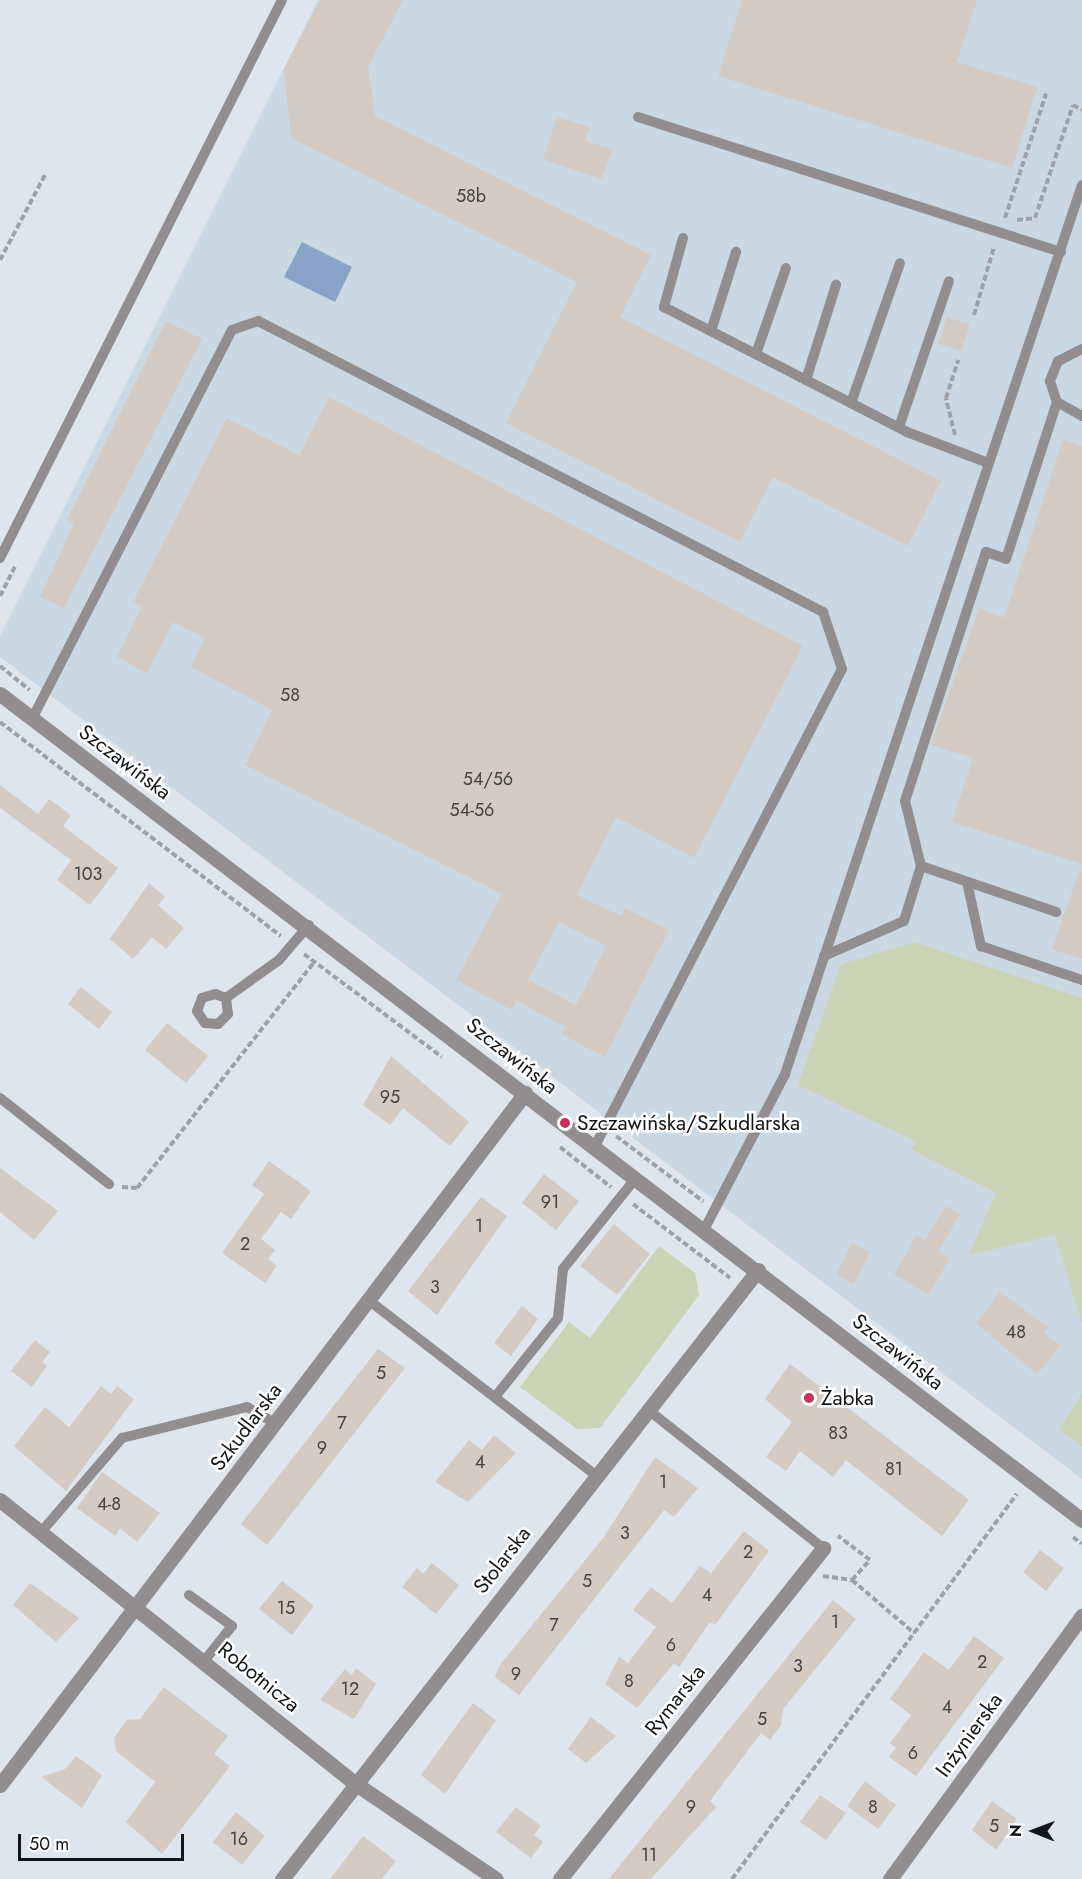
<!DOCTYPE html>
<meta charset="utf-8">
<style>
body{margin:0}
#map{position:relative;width:1082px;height:1879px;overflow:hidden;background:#dee5ec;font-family:Jost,sans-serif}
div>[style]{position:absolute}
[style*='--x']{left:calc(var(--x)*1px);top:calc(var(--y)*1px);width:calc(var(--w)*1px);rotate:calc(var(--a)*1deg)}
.built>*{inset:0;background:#cad8e4}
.green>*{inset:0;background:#cbd4b7}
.water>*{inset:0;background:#88a3c7}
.building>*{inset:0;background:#d3cbc4}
.path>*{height:4px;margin-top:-2px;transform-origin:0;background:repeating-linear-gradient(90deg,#9ca2a7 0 6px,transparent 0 9px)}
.service>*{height:10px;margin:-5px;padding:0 5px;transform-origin:5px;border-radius:5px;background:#928d8e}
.minor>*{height:15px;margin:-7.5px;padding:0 7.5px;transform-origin:7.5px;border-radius:7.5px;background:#928d8e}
.tertiary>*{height:15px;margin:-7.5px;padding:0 7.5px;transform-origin:7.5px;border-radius:7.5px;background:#928d8e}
.dots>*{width:16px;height:16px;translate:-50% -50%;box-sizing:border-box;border:3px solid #fff;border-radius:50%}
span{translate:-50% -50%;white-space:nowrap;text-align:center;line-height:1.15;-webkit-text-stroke:5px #fff;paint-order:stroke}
.number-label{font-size:18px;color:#434343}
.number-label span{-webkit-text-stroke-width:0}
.street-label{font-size:21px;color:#131618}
.poi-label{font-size:21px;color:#131618}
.left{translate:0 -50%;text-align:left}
.north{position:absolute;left:1004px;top:1801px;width:60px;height:60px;-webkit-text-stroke:4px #fff;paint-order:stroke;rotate:271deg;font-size:16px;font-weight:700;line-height:24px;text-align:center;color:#131618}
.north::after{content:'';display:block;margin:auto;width:21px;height:27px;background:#131618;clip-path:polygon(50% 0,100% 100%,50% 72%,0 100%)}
.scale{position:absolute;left:18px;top:1834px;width:166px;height:27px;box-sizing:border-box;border:3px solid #131618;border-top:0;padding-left:8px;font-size:18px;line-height:21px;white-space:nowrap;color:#131618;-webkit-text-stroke:4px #fff;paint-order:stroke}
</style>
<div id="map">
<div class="built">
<i style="clip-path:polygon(318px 0,1082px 0,1082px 1479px,0 657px,0 636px)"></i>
</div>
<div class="green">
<i style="clip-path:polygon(915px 942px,1082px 998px,1082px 1324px,1055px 1235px,969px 1255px,996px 1193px,910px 1149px,917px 1142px,798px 1085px,841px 964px)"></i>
<i style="clip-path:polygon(659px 1246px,695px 1273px,699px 1295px,600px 1428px,577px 1429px,520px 1387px,569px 1322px,590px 1338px)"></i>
<i style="clip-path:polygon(1082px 1393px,1082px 1447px,1059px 1430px)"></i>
</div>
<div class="water">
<i style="clip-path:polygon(302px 242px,352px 267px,335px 302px,284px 277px)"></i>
</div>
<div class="building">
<i style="clip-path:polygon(320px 0,403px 0,368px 67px,375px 116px,651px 255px,620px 317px,941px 481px,908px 546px,773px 477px,740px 542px,506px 423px,577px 282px,291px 138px,284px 69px)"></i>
<i style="clip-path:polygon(742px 0,977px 0,957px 62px,1037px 87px,1012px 168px,718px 76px)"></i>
<i style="clip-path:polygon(557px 117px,590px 127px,585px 141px,612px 149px,602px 179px,543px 160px)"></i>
<i style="clip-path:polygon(947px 317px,970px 324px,961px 351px,938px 344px)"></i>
<i style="clip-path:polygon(166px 321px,202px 339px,64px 608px,40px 597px,74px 524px,67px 520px)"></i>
<i style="clip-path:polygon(evenodd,329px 397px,803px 646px,694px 858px,616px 817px,577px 895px,621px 916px,625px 908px,669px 930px,605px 1057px,561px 1034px,565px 1027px,517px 1001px,512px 1010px,456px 980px,502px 894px,245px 765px,272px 710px,191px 667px,205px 638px,173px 622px,147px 673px,117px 657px,142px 606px,133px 602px,227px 418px,299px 455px,329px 397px,559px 922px,606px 946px,576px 1005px,528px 980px,559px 922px)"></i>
<i style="clip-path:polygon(1063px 440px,1082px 446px,1082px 864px,952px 822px,973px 758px,931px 745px,979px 608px,1004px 618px)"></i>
<i style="clip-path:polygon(0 785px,38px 814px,49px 799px,71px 815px,63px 826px,118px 868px,90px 905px,57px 880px,71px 860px,0 808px)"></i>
<i style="clip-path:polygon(1079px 871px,1082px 872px,1082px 959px,1052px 949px)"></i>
<i style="clip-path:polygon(149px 883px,165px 897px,158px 905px,184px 928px,166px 949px,152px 937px,133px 959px,110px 939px)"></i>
<i style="clip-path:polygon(81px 987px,112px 1012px,99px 1029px,68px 1004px)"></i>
<i style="clip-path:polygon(167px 1023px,208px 1056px,186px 1083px,145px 1050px)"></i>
<i style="clip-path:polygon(391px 1056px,469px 1122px,450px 1146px,403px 1108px,390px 1125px,363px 1105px)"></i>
<i style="clip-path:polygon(269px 1161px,311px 1191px,291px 1219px,281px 1212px,261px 1239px,275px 1250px,268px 1259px,277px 1266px,265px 1283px,222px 1253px,264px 1194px,252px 1185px)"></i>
<i style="clip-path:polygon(0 1168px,58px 1211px,34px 1240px,0 1212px)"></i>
<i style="clip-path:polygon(544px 1174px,579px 1201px,556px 1230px,522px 1203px)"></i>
<i style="clip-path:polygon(481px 1197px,507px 1216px,437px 1315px,408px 1291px)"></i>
<i style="clip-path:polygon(946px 1206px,960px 1215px,938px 1251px,950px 1258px,928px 1295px,894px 1274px,917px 1235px,925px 1240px)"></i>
<i style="clip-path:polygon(614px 1224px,650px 1254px,617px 1295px,580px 1266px)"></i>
<i style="clip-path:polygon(852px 1243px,870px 1252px,854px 1284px,836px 1275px)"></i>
<i style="clip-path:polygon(1000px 1292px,1048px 1327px,1044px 1333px,1060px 1345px,1037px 1375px,976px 1323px)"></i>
<i style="clip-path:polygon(522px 1306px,538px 1319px,511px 1356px,494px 1343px)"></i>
<i style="clip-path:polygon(35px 1340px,50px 1352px,42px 1362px,47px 1366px,32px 1387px,11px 1371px)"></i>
<i style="clip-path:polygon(378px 1349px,405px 1368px,267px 1545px,241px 1524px)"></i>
<i style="clip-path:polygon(790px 1364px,969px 1500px,942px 1536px,846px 1460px,833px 1477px,800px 1451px,786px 1471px,766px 1457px,792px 1422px,765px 1399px)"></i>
<i style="clip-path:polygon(101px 1386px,111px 1394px,117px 1386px,134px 1399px,66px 1491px,14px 1446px,45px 1407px,69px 1427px)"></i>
<i style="clip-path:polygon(494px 1435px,516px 1453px,468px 1502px,435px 1482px,469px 1440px,482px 1450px)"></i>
<i style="clip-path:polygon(655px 1457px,698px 1488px,674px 1517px,664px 1510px,519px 1695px,495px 1677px,499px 1666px,604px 1537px)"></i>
<i style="clip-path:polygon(102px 1472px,160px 1513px,137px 1542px,120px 1528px,115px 1536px,77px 1508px)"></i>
<i style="clip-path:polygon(744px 1531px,769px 1551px,715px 1625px,710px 1622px,679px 1667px,674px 1663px,637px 1708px,605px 1684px,619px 1657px,628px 1663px,656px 1627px,633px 1610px,651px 1587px,672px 1603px,700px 1566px,711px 1573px)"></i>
<i style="clip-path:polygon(1040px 1550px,1064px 1568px,1046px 1591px,1023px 1572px)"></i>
<i style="clip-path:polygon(432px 1563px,459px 1585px,436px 1614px,402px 1587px,417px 1568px,423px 1574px)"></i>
<i style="clip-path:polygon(282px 1581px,314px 1606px,292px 1635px,259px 1609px)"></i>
<i style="clip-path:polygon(30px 1583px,79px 1618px,56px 1642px,13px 1605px)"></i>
<i style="clip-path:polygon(833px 1600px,856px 1619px,783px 1709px,781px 1725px,770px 1740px,761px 1733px,710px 1801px,716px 1807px,651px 1879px,609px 1879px)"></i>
<i style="clip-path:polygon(974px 1636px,1004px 1658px,916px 1776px,889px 1757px,896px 1748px,890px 1743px,911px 1715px,890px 1699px,924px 1652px,949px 1670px)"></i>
<i style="clip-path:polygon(356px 1668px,376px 1684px,354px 1719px,320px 1700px,345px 1669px,352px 1675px)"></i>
<i style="clip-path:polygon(164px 1687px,228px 1736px,214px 1754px,230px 1766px,162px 1854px,126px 1822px,155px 1782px,116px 1751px,114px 1738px,127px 1720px,140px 1719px)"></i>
<i style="clip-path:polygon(473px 1703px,496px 1720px,445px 1794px,421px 1775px)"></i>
<i style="clip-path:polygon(591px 1717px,616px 1736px,586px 1763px,568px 1749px)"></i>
<i style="clip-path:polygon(76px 1756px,102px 1775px,82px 1808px,41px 1777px,65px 1769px)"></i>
<i style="clip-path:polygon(865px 1781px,896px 1805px,878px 1829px,847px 1806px)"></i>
<i style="clip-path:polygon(820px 1795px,846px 1813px,826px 1840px,800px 1822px)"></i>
<i style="clip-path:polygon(992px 1801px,1017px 1819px,996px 1850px,972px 1830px)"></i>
<i style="clip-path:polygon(516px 1807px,541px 1826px,534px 1835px,543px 1842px,531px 1858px,496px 1832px)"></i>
<i style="clip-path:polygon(236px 1812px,265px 1836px,242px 1865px,213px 1842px)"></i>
<i style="clip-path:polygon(363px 1836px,396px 1861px,382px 1879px,330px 1879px)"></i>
</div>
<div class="path">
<i style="--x:1005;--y:218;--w:131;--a:-71.7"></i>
<i style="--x:1017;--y:220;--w:18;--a:-6"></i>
<i style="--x:1035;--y:218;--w:119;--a:-71.4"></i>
<i style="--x:1073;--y:105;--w:10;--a:29"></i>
<i style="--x:0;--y:260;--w:98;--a:-62.1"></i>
<i style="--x:974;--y:315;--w:71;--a:-73.6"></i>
<i style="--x:955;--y:435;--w:38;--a:-104"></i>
<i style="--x:946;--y:398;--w:40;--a:-72"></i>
<i style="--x:0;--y:596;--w:33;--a:-63"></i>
<i style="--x:0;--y:666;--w:38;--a:39"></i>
<i style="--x:0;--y:722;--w:353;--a:37.3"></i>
<i style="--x:304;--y:954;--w:172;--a:36.7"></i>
<i style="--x:616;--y:1136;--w:109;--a:36.8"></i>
<i style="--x:560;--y:1147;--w:65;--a:38.1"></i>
<i style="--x:122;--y:1187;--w:15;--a:4"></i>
<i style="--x:137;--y:1188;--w:287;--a:-51.9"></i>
<i style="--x:633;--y:1204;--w:122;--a:37.3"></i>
<i style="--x:1073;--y:1537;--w:11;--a:38"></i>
<i style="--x:823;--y:1576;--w:29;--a:8"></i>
<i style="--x:852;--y:1580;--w:27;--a:-48"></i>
<i style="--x:870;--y:1560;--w:40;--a:-143"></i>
<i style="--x:852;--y:1580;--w:82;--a:40.5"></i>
<i style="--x:732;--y:1879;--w:479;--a:-53.5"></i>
</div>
<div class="service">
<i style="--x:638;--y:117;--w:444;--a:17.7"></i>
<i style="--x:683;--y:238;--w:72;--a:105.4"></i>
<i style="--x:664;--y:307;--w:273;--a:27.2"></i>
<i style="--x:907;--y:432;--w:87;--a:20.9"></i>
<i style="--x:711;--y:331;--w:83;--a:-72.4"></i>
<i style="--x:1082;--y:349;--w:27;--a:153"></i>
<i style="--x:1058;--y:361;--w:22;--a:112"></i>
<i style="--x:1050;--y:381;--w:22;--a:72"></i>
<i style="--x:1057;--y:402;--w:29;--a:29"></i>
<i style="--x:756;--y:354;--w:91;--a:-70.8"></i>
<i style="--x:806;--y:380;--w:100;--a:-72.5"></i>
<i style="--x:851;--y:403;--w:148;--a:-70.7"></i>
<i style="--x:899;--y:427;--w:154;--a:-71.1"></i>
<i style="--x:0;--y:558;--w:625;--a:-63.19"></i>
<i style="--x:32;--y:719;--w:437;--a:-62.8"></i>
<i style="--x:232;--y:330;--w:28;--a:-19"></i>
<i style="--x:258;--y:321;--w:636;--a:27.25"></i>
<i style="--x:823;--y:612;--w:60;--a:71.6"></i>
<i style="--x:842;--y:669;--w:537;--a:117.38"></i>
<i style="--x:921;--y:866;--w:143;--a:18.8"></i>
<i style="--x:967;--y:882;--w:66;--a:77.7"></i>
<i style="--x:981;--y:946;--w:107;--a:18.6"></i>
<i style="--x:824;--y:956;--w:87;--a:-23.6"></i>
<i style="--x:904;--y:921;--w:58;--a:-72.8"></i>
<i style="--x:921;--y:866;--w:67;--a:-103.8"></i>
<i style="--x:905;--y:801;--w:262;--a:-72"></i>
<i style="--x:986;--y:552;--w:21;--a:19"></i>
<i style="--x:1006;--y:559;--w:165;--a:-72"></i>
<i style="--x:215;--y:994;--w:12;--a:20"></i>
<i style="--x:226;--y:998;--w:16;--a:83"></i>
<i style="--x:228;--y:1014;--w:14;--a:135"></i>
<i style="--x:218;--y:1024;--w:13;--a:-176"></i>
<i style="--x:205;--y:1023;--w:14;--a:-124"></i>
<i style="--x:197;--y:1011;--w:14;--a:-69"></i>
<i style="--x:202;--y:998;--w:14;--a:-17"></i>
<i style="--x:226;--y:998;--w:65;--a:-35.6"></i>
<i style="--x:279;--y:960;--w:46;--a:-49.4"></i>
<i style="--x:0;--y:1098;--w:139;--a:38.3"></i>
<i style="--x:705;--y:1228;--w:174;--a:-62.5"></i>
<i style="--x:785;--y:1074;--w:937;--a:-71.53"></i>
<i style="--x:367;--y:1299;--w:287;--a:37.6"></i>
<i style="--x:495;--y:1397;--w:101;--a:-51.4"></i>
<i style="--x:558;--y:1318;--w:49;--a:-84.2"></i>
<i style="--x:563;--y:1269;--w:117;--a:-51.3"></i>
<i style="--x:647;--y:1409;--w:224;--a:38.3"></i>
<i style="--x:42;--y:1531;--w:123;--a:-49.3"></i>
<i style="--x:122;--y:1438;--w:129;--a:-13.9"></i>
<i style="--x:247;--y:1407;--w:32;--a:30"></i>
<i style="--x:189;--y:1595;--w:53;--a:35.8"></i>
<i style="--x:232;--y:1626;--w:43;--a:128.5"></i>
</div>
<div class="minor">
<i style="--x:0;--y:1500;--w:455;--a:38.6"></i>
<i style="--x:356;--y:1784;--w:169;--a:34.2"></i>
<i style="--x:0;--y:1785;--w:869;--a:-52.81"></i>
<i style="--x:282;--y:1879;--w:773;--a:-51.99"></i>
<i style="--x:560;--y:1879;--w:423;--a:-51.5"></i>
<i style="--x:890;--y:1879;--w:326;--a:-53.9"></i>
</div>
<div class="tertiary">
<i style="--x:0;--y:694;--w:1361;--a:37.36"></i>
</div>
<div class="dots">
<i style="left:565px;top:1123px;background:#c33357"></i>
<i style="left:809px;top:1398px;background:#c33357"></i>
</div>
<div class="number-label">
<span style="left:471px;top:196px">58b</span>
<span style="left:290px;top:695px">58</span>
<span style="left:488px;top:779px">54/56</span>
<span style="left:472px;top:810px">54-56</span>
<span style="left:88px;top:874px">103</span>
<span style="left:390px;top:1097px">95</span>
<span style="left:550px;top:1202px">91</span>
<span style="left:479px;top:1226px">1</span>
<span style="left:245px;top:1244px">2</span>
<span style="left:435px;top:1287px">3</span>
<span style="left:1016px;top:1332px">48</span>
<span style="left:381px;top:1373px">5</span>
<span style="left:342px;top:1423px">7</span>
<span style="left:838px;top:1433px">83</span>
<span style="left:322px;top:1448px">9</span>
<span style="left:480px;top:1462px">4</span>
<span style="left:894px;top:1469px">81</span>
<span style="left:663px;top:1482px">1</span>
<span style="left:109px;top:1504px">4-8</span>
<span style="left:625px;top:1533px">3</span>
<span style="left:748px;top:1552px">2</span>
<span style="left:587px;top:1581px">5</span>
<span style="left:707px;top:1595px">4</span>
<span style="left:286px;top:1608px">15</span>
<span style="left:835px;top:1622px">1</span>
<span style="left:554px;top:1625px">7</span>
<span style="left:671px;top:1645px">6</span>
<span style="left:982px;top:1662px">2</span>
<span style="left:798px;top:1666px">3</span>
<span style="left:516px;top:1674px">9</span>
<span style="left:629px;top:1681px">8</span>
<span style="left:350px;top:1689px">12</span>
<span style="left:947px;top:1707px">4</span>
<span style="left:762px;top:1719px">5</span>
<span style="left:913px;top:1753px">6</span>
<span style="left:691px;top:1807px">9</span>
<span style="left:873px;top:1807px">8</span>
<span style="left:994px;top:1826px">5</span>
<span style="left:239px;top:1839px">16</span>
<span style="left:649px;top:1855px">11</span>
</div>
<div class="street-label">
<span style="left:125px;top:762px;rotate:37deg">Szczawińska</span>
<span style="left:512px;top:1056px;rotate:38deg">Szczawińska</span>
<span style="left:898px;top:1352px;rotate:38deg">Szczawińska</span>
<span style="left:246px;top:1427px;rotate:-53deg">Szkudlarska</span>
<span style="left:502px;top:1560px;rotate:-52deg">Stolarska</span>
<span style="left:259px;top:1677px;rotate:39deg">Robotnicza</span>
<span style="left:675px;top:1700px;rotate:-52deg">Rymarska</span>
<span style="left:969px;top:1735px;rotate:-54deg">Inżynierska</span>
</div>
<div class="poi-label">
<span class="left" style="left:577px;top:1123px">Szczawińska/Szkudlarska</span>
<span class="left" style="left:821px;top:1398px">Żabka</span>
</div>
<div class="north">N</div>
<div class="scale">50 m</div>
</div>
